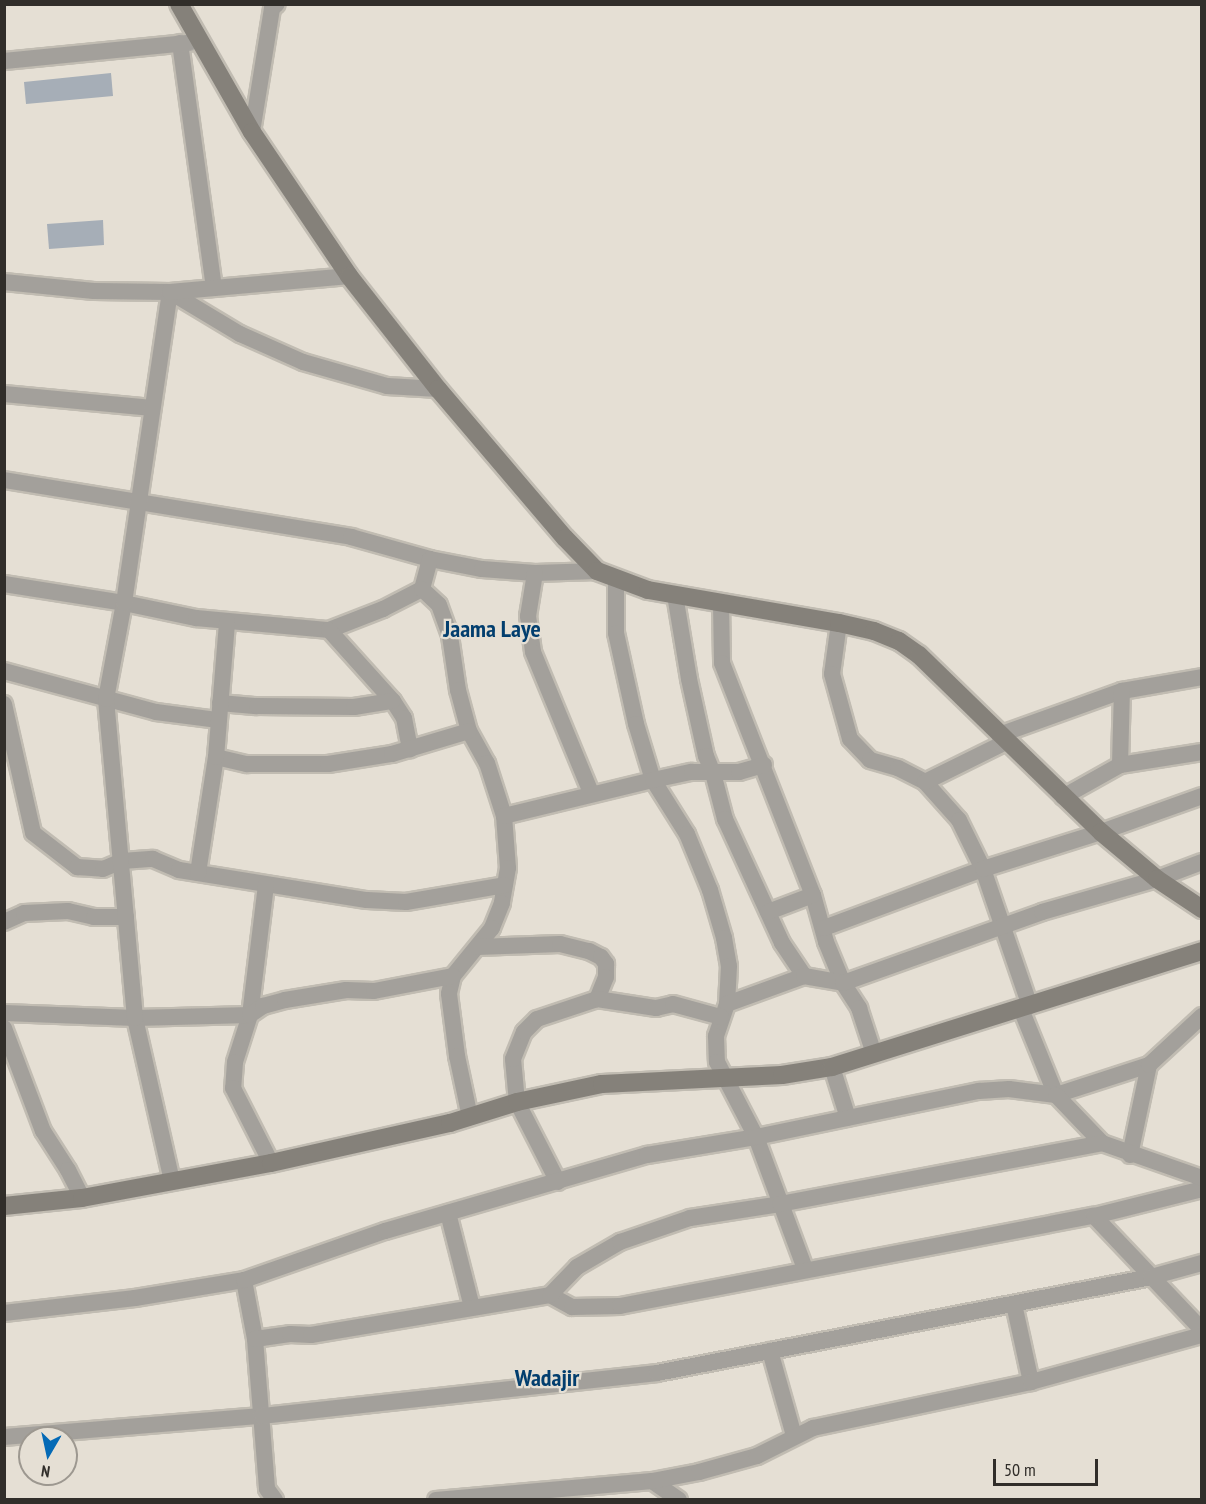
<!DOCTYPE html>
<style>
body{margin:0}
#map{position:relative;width:1206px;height:1504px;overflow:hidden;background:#e5dfd4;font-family:"PT Sans Narrow",sans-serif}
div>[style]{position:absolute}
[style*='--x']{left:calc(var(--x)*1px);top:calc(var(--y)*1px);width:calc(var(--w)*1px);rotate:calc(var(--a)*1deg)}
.building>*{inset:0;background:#a6aeb7}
.roads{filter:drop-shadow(2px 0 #c1bcb2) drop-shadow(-2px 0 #c1bcb2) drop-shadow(0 2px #c1bcb2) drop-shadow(0 -2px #c1bcb2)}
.street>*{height:16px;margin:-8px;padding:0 8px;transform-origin:8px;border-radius:8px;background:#a3a09b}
.secondary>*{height:18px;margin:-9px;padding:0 9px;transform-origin:9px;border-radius:9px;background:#85817a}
span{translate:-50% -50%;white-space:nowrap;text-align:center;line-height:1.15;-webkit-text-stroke:4.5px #e5dfd4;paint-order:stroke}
.district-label{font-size:24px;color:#023e6e;font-weight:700}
.frame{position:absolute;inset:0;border:6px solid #312e2a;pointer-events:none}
.north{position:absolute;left:18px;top:1426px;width:60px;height:60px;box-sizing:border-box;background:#e5dfd4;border:2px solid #9d9890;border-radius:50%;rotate:189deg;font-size:16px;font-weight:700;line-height:24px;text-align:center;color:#312e2a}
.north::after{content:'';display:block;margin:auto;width:21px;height:27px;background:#046ab6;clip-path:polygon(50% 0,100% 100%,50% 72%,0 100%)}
.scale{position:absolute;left:993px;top:1459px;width:105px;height:27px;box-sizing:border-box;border:3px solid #312e2a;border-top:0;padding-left:8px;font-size:18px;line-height:21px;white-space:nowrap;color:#312e2a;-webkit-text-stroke:4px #e5dfd4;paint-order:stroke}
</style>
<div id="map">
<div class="building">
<i style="clip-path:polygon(111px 73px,113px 96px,26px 104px,24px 82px)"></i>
<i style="clip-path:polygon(103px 220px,104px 245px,49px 249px,47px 224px)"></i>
</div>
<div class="roads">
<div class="street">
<i style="--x:180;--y:43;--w:247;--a:82.1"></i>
<i style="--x:4;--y:61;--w:186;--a:-5.6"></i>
<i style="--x:252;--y:132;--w:126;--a:-80.8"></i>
<i style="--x:272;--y:8;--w:6;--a:-39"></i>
<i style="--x:4;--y:282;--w:90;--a:5.7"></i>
<i style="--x:94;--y:291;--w:76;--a:0.8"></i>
<i style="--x:170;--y:292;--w:82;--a:31"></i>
<i style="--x:240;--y:334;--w:69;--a:24"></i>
<i style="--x:303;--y:362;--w:87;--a:15.9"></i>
<i style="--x:387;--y:386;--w:51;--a:3.4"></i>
<i style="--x:4;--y:394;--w:149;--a:5.4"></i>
<i style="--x:4;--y:480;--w:352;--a:9.3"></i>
<i style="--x:351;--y:537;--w:82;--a:15.6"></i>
<i style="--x:430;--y:559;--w:53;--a:10.9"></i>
<i style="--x:482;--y:569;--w:53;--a:4.3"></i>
<i style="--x:535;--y:573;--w:62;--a:-1.8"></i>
<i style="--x:535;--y:573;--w:44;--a:99.2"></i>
<i style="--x:528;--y:616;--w:36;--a:82"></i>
<i style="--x:533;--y:652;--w:152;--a:67.6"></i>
<i style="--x:616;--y:580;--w:53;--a:90"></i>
<i style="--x:616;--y:633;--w:93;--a:77.6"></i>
<i style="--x:636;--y:724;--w:59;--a:73.1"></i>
<i style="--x:653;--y:780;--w:64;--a:57.8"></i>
<i style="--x:687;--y:834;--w:61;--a:67.7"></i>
<i style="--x:710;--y:890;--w:50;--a:73.7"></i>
<i style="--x:724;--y:938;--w:28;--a:80"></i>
<i style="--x:729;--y:966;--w:38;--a:93"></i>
<i style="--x:727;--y:1004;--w:34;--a:109"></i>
<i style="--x:716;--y:1036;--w:26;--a:88"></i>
<i style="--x:717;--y:1062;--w:85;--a:62.5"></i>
<i style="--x:756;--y:1137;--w:141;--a:69.6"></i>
<i style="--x:4;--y:584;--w:121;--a:9"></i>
<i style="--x:124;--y:603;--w:74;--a:11.8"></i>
<i style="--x:196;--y:618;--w:134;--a:5.2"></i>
<i style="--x:329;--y:630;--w:58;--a:-21.3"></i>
<i style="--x:383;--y:609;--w:44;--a:-27.1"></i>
<i style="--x:422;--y:589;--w:31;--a:-75"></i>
<i style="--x:422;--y:589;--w:23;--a:43"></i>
<i style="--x:439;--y:605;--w:33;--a:70"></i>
<i style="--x:450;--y:636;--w:55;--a:81.6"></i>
<i style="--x:458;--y:690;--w:42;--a:75"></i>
<i style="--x:469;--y:731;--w:37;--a:61"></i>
<i style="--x:487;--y:763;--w:56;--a:72.2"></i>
<i style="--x:504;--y:816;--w:52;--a:85.6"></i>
<i style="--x:508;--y:868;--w:36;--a:100"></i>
<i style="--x:502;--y:903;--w:27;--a:112"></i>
<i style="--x:492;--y:928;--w:62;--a:129.1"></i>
<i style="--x:453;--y:976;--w:18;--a:103"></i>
<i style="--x:449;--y:994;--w:63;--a:82.6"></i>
<i style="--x:457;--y:1056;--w:62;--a:78"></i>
<i style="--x:675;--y:595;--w:85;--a:80.5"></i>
<i style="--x:689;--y:679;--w:79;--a:77.6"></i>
<i style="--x:706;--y:756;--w:18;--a:68"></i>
<i style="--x:713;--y:773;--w:48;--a:75.4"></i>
<i style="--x:725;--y:819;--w:136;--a:65.3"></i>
<i style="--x:782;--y:943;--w:40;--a:56"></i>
<i style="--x:721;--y:603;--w:60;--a:89"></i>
<i style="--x:722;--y:663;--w:249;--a:68.6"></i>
<i style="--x:813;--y:895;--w:49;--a:74.5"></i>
<i style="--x:826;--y:942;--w:44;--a:67.5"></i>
<i style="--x:843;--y:983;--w:30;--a:57"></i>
<i style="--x:859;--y:1008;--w:48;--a:71.9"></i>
<i style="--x:839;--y:623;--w:51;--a:97.8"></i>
<i style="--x:832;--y:674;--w:67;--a:74.5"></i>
<i style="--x:850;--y:739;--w:29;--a:46"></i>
<i style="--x:870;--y:760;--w:29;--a:16"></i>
<i style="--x:898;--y:768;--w:30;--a:27"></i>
<i style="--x:925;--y:782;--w:51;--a:48.2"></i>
<i style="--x:959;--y:820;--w:55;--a:63.9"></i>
<i style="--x:983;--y:869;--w:145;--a:71.1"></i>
<i style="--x:329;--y:630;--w:96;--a:48"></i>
<i style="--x:393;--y:701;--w:20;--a:57"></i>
<i style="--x:404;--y:718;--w:32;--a:79"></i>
<i style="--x:4;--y:671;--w:157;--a:15.1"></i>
<i style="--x:156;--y:712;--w:63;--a:7.4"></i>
<i style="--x:220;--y:703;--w:37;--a:5"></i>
<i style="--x:257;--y:706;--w:97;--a:0.6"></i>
<i style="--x:354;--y:707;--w:39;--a:-9"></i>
<i style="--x:4;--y:704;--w:132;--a:77.3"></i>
<i style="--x:33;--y:833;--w:56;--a:37.7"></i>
<i style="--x:77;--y:867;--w:26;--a:4"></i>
<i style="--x:103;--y:869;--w:21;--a:-23"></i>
<i style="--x:122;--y:861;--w:31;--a:-4"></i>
<i style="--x:153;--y:859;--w:28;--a:23"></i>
<i style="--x:179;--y:870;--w:190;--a:9.1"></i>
<i style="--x:367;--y:900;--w:39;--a:3"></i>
<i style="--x:406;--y:902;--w:100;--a:-9.7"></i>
<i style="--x:999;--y:735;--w:131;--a:-19.7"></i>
<i style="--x:1122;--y:691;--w:81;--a:-9.9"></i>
<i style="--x:216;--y:757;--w:32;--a:13"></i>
<i style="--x:247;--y:764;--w:81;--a:0"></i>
<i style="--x:328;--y:764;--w:65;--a:-8.9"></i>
<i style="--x:392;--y:754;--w:80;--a:-16.6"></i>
<i style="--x:1120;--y:765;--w:74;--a:-88.5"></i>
<i style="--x:925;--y:782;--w:90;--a:-26.3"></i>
<i style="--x:1063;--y:797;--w:65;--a:-29.3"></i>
<i style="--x:1120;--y:765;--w:83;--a:-9"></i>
<i style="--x:504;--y:816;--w:153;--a:-13.6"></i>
<i style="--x:653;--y:780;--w:40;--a:-12"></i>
<i style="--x:692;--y:772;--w:47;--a:0"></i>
<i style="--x:739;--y:772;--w:26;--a:-16"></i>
<i style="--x:198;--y:873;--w:117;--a:-81.2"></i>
<i style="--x:216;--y:757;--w:135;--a:-85.3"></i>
<i style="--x:266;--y:885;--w:131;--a:97"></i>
<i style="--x:250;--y:1015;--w:49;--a:107.7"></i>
<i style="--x:235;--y:1062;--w:26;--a:94"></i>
<i style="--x:233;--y:1088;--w:84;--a:63.1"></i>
<i style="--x:768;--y:912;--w:48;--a:-20.7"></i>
<i style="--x:4;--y:922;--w:22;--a:-24"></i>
<i style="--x:24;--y:913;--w:44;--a:-2.6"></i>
<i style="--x:68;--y:911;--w:27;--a:13"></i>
<i style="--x:94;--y:917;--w:32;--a:0"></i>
<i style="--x:824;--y:928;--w:170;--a:-20.4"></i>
<i style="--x:983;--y:869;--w:124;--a:-17.4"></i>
<i style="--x:1101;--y:832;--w:107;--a:-19.6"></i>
<i style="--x:477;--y:947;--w:83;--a:-2.1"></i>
<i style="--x:560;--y:944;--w:30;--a:14"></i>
<i style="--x:589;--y:951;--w:13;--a:27"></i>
<i style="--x:601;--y:957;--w:9;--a:54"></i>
<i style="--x:606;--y:964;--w:13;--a:90"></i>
<i style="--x:606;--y:977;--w:24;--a:112"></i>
<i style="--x:727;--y:1004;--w:82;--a:-20"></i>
<i style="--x:804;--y:976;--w:40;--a:10"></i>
<i style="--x:843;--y:983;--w:211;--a:-19.6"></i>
<i style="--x:1042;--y:912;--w:120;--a:-16"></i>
<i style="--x:1157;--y:879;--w:48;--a:-20.7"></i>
<i style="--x:1021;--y:1009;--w:93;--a:67.9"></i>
<i style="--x:1056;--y:1095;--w:98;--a:-17.9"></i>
<i style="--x:4;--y:1013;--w:131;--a:2.2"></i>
<i style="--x:135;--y:1018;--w:115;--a:-1.5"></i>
<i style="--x:250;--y:1015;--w:16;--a:-35"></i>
<i style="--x:263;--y:1006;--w:23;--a:-15"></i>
<i style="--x:285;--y:1000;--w:62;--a:-9.3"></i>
<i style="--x:346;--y:990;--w:28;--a:2"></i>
<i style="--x:374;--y:991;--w:80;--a:-10.8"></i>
<i style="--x:4;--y:1028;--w:110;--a:69.3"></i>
<i style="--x:43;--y:1131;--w:46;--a:57.3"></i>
<i style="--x:68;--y:1170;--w:31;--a:63"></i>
<i style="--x:832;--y:1067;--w:53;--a:72.6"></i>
<i style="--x:1130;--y:1155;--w:92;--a:-78.1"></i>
<i style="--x:1149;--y:1065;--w:72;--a:-42.8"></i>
<i style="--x:172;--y:1181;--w:167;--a:-102.8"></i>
<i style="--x:135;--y:1018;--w:320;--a:-95.2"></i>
<i style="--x:106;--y:699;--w:98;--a:-79.4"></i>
<i style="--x:124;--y:603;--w:314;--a:-81.6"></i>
<i style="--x:170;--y:292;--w:180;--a:-5.1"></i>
<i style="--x:558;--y:1182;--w:90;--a:-117.1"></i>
<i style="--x:517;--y:1102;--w:43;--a:-95.3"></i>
<i style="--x:513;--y:1059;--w:29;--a:-68"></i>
<i style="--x:524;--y:1032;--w:18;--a:-45"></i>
<i style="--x:537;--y:1019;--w:63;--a:-18.4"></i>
<i style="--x:597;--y:999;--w:60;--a:8.7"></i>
<i style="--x:656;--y:1008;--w:17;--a:-13"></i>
<i style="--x:673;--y:1004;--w:50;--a:15.2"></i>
<i style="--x:448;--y:1213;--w:97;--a:75.7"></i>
<i style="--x:1094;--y:1216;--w:157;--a:46.5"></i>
<i style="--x:244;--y:1280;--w:60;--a:79.4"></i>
<i style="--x:255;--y:1339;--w:150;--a:85.4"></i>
<i style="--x:267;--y:1489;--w:14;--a:54"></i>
<i style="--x:550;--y:1295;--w:25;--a:29"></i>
<i style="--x:572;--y:1307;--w:48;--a:-1.2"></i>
<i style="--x:620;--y:1306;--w:482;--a:-10.8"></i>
<i style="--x:1094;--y:1216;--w:111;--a:-14"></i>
<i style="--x:1014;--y:1304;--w:80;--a:77.7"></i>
<i style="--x:4;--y:1313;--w:132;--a:-6.5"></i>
<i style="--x:135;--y:1298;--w:110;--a:-9.4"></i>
<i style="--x:244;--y:1280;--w:149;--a:-19.2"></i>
<i style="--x:385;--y:1231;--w:273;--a:-16.2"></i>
<i style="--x:647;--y:1155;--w:110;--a:-9.4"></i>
<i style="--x:756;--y:1137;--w:228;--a:-11.7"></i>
<i style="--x:979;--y:1091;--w:30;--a:-4"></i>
<i style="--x:1009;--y:1089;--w:47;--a:7.3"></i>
<i style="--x:1056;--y:1095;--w:66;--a:46.2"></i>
<i style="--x:1102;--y:1143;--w:106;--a:19.3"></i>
<i style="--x:255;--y:1339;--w:35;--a:-8"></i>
<i style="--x:290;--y:1334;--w:21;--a:3"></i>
<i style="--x:311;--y:1335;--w:242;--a:-9.5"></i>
<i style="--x:550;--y:1295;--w:39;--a:-46"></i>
<i style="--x:577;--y:1267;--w:50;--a:-30.2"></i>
<i style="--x:620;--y:1242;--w:74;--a:-18.9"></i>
<i style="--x:690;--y:1218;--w:91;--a:-8.8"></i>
<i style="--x:780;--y:1204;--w:328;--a:-10.7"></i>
<i style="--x:770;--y:1351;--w:88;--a:74.2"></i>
<i style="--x:4;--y:1437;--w:259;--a:-4.7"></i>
<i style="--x:262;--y:1416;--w:397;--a:-6.2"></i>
<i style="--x:657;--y:1373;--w:503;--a:-11"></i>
<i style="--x:1151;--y:1277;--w:53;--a:-15.4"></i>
<i style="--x:652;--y:1481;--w:33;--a:35"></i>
<i style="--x:436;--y:1500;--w:217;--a:-5"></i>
<i style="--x:652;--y:1481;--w:48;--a:-10.8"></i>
<i style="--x:699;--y:1472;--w:60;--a:-15.4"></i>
<i style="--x:757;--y:1456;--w:63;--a:-26.6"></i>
<i style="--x:813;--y:1428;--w:223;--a:-11.9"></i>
<i style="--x:1031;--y:1382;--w:177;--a:-15.4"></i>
</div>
<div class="secondary">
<i style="--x:179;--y:4;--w:147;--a:60.3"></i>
<i style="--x:252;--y:132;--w:174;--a:56"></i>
<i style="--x:349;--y:276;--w:144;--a:51.8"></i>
<i style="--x:438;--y:389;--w:196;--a:49.6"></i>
<i style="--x:565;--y:538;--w:46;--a:45.9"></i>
<i style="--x:597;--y:571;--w:54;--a:20.4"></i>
<i style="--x:648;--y:590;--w:194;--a:9.8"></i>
<i style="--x:839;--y:623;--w:36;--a:13"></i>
<i style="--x:874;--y:631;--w:27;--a:22"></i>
<i style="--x:899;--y:641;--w:24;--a:35"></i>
<i style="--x:919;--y:655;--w:254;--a:44.2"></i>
<i style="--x:1101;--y:832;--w:73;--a:40"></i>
<i style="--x:1157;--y:879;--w:54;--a:33.7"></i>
<i style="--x:4;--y:1206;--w:78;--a:-5.9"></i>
<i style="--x:82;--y:1198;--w:192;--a:-10.5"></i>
<i style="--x:271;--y:1163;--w:183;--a:-12.6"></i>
<i style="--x:450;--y:1123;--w:70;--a:-17.4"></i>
<i style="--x:517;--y:1102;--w:87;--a:-12"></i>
<i style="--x:602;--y:1084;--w:180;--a:-2.9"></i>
<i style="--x:782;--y:1075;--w:51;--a:-9.1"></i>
<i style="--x:832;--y:1067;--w:388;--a:-17.4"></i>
</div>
</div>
<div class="district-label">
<span style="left:492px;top:629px">Jaama Laye</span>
<span style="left:547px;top:1378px">Wadajir</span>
</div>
<div class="frame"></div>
<div class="north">N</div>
<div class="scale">50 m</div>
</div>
